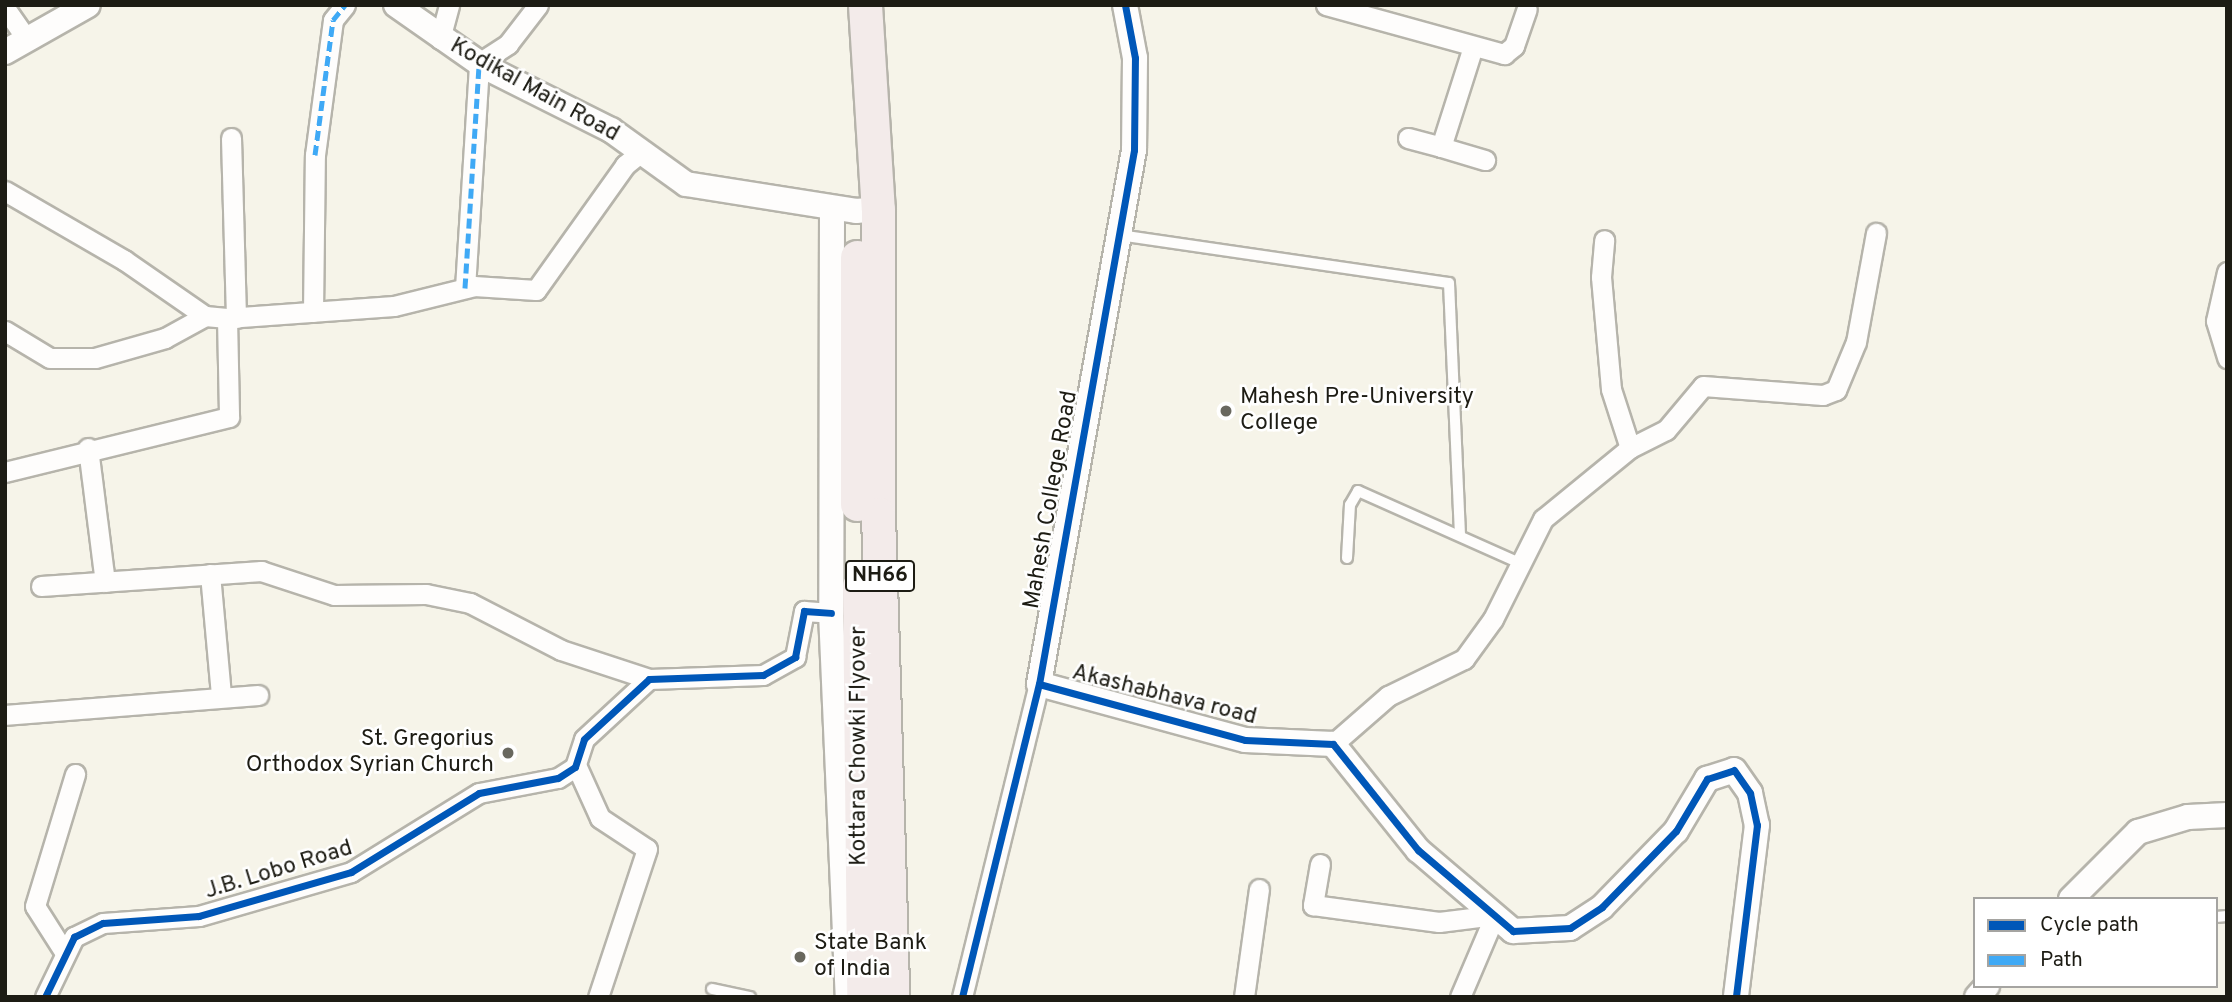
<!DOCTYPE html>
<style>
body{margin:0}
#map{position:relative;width:2232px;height:1002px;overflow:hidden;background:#f6f4e9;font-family:Overpass,sans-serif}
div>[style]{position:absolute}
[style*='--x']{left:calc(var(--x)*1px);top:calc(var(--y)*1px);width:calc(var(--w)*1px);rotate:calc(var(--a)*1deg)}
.roads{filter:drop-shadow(2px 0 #b6b4ab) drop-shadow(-2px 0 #b6b4ab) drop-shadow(0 2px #b6b4ab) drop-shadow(0 -2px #b6b4ab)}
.service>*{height:10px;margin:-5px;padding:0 5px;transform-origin:5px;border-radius:5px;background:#fefdfc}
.minor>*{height:19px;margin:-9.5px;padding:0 9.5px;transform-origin:9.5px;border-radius:9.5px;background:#fefdfc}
.tertiary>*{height:24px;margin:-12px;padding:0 12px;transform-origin:12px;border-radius:12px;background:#fefdfc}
.trunk>*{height:33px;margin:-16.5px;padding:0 16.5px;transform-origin:16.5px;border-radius:16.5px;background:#f3ebea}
.quiet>*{height:5px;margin-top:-2.5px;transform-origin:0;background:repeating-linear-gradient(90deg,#3fa9f5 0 10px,transparent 0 15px)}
.cycleway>*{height:7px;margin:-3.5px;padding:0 3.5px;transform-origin:3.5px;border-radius:3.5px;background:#0057b8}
.dots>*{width:19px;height:19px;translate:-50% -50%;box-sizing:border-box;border:4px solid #fff;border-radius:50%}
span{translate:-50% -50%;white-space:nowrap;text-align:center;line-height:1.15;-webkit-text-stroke:5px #fff;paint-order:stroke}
.shield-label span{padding:2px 5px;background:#fff;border:2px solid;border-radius:5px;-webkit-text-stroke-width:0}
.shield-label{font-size:21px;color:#1d1c14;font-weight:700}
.street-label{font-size:23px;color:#1d1c14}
.poi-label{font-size:23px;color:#1d1c14}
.left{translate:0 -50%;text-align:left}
.right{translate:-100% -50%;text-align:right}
.frame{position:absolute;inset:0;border:7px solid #1d1c14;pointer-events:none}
.legend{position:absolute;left:1973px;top:897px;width:245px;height:91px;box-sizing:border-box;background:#fff;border:2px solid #a5a4a1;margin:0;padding:9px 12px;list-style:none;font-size:21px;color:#1d1c14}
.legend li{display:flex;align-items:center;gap:14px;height:35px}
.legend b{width:35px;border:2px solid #a5a4a1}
</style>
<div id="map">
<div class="roads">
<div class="service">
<i style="--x:1119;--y:235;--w:333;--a:8.3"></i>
<i style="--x:1449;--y:283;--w:252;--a:87.5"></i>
<i style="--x:1347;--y:558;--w:53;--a:-86.8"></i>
<i style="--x:1350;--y:505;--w:16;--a:-60"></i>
<i style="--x:1358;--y:491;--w:177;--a:24"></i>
<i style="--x:2216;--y:917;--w:11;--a:-5"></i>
<i style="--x:712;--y:989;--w:39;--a:12"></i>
</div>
<div class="minor">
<i style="--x:1326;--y:5;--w:185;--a:15.4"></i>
<i style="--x:1504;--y:54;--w:13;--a:-39"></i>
<i style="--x:1514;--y:46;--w:39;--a:-71"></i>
<i style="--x:5;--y:8;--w:39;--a:55"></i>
<i style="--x:440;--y:39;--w:35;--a:-75"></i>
<i style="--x:231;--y:138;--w:180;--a:88.4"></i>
<i style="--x:1408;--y:138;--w:34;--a:15"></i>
<i style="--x:1441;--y:147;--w:105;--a:-72.3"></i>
<i style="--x:1441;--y:147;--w:46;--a:16.5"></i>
<i style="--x:5;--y:191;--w:138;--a:30.1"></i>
<i style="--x:124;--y:260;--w:98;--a:34.7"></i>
<i style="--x:205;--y:316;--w:22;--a:5"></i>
<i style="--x:227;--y:318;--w:99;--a:88.8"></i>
<i style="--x:229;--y:417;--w:231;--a:166.2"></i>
<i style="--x:2227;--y:272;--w:50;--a:102.7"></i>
<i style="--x:2216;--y:321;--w:39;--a:73"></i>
<i style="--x:465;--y:288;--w:225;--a:-86.4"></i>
<i style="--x:479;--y:63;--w:35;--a:-33"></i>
<i style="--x:508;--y:44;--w:49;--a:-52.4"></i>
<i style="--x:313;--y:312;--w:157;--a:-89.3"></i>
<i style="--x:315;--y:155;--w:136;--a:-82.4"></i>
<i style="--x:333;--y:20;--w:19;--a:-51"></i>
<i style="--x:227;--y:318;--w:167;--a:-4.1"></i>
<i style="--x:394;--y:306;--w:82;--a:-14"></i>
<i style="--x:474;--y:286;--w:62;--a:3.7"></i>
<i style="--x:536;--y:290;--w:153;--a:-54.5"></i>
<i style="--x:625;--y:165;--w:19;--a:-39"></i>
<i style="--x:5;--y:331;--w:52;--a:31"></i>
<i style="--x:50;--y:358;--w:45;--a:0"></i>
<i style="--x:95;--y:358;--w:73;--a:-15.9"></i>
<i style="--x:165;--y:338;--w:46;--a:-28.8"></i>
<i style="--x:88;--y:448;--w:135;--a:82.8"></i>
<i style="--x:1630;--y:448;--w:40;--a:-26.6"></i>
<i style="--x:1666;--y:430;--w:57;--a:-49.9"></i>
<i style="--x:1703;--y:386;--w:120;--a:4.3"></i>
<i style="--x:1823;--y:395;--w:14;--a:-21"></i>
<i style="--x:1836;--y:390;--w:52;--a:-67.4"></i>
<i style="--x:1856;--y:342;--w:111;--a:-79.6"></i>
<i style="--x:210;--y:574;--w:122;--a:84.8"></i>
<i style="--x:41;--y:586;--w:221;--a:-3.9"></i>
<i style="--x:261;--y:571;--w:77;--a:18.2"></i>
<i style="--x:334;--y:595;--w:92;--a:-0.6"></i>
<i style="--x:426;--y:594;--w:45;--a:11.6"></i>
<i style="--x:470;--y:603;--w:102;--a:27.3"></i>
<i style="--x:561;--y:650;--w:93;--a:18.2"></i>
<i style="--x:5;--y:715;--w:254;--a:-4.5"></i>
<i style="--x:1333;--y:744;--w:73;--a:-41.1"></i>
<i style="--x:1388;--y:696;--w:85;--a:-26"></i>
<i style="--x:1464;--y:659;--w:49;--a:-54.1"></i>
<i style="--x:1493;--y:619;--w:112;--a:-63.4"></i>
<i style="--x:1543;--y:519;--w:112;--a:-39.2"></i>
<i style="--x:1630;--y:448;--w:62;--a:-107.9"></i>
<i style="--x:1611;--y:389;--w:112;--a:-95.1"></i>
<i style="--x:1601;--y:277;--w:37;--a:-85"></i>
<i style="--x:576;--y:765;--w:58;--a:65.6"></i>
<i style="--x:600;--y:818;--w:56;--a:33.4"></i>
<i style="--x:647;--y:849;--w:156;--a:108.3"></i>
<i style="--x:1320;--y:864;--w:42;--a:99.7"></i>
<i style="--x:1313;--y:905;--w:127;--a:7.7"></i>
<i style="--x:1439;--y:922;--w:56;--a:-7.1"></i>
<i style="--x:63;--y:950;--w:52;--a:-122.5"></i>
<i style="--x:35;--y:906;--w:138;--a:-73.1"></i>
<i style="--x:45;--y:997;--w:67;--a:-64.2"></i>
<i style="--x:74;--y:937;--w:32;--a:-26"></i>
<i style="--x:103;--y:923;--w:96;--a:-4.2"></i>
<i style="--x:199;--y:916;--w:158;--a:-16.1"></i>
<i style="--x:351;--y:872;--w:150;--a:-31.7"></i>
<i style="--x:479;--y:793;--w:80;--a:-10.8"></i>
<i style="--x:558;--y:778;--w:20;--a:-33"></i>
<i style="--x:575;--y:767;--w:29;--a:-72"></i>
<i style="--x:584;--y:739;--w:88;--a:-42.7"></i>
<i style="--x:649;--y:679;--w:114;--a:-2"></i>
<i style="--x:763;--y:675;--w:37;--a:-29"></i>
<i style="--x:795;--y:657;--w:47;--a:-78.9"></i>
<i style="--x:804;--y:611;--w:27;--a:4"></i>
<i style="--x:962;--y:997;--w:322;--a:-76.2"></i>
<i style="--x:1244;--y:997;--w:109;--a:-82.1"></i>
<i style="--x:1460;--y:997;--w:89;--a:-66.9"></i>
</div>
<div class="tertiary">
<i style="--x:396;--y:5;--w:108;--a:34.9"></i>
<i style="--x:485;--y:67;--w:141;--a:26.6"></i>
<i style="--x:611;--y:130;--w:92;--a:35.8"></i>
<i style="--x:686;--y:184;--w:172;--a:9"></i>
<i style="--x:856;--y:211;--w:22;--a:-5"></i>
<i style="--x:1125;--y:5;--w:54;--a:79.3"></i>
<i style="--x:1135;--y:58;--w:92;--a:90.6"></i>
<i style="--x:1134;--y:150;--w:542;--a:100.09"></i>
<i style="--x:1039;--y:684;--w:213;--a:15.2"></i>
<i style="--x:1245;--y:740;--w:88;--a:2.6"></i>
<i style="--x:1333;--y:744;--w:136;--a:51.3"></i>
<i style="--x:1418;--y:850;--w:125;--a:40.5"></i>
<i style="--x:1513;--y:931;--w:57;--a:-3"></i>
<i style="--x:1570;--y:928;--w:38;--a:-33"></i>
<i style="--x:1602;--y:907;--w:106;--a:-45.8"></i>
<i style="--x:1676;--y:831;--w:61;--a:-59.2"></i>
<i style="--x:1707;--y:779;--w:28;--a:-18"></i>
<i style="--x:1734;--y:770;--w:28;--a:55"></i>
<i style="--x:1750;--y:793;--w:33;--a:78"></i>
<i style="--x:1757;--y:825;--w:173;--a:97"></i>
<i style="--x:5;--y:52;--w:95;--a:-29.5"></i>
<i style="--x:832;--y:208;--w:405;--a:90.1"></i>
<i style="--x:831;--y:613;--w:384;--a:87.5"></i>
<i style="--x:2071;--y:899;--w:95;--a:-45"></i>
<i style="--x:2138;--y:832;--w:52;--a:-16.7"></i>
<i style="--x:2188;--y:817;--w:39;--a:-3"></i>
<i style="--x:1977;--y:997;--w:15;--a:-48"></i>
</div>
<div class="trunk">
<i style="--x:865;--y:5;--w:204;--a:86.4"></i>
<i style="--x:878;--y:209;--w:305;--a:90"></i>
<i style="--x:878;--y:514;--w:483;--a:88.3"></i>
<i style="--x:857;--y:504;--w:247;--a:-90"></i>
<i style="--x:859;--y:586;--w:411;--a:89.4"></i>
</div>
</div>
<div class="quiet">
<i style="--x:315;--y:155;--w:136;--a:-82.4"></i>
<i style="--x:333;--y:20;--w:19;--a:-51"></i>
<i style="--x:465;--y:288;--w:225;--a:-86.4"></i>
</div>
<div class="cycleway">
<i style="--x:1039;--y:684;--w:213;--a:15.2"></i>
<i style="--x:1245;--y:740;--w:88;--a:2.6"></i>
<i style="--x:1333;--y:744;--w:136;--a:51.3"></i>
<i style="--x:1418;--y:850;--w:125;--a:40.5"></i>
<i style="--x:1513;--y:931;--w:57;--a:-3"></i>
<i style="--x:1570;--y:928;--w:38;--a:-33"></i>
<i style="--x:1602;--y:907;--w:106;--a:-45.8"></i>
<i style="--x:1676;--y:831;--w:61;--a:-59.2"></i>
<i style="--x:1707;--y:779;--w:28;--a:-18"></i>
<i style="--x:1734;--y:770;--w:28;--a:55"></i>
<i style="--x:1750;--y:793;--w:33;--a:78"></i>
<i style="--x:1757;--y:825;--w:173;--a:97"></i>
<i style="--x:45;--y:997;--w:67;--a:-64.2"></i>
<i style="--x:74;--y:937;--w:32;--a:-26"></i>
<i style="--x:103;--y:923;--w:96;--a:-4.2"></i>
<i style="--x:199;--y:916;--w:158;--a:-16.1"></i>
<i style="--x:351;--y:872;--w:150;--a:-31.7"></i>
<i style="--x:479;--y:793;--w:80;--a:-10.8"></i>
<i style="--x:558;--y:778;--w:20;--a:-33"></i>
<i style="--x:575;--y:767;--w:29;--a:-72"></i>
<i style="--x:584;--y:739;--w:88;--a:-42.7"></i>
<i style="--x:649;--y:679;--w:114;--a:-2"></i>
<i style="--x:763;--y:675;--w:37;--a:-29"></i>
<i style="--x:795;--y:657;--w:47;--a:-78.9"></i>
<i style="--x:804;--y:611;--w:27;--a:4"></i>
<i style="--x:962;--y:997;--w:322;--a:-76.2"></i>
<i style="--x:1039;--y:684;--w:542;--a:-79.91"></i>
<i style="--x:1134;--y:150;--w:92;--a:-89.4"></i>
<i style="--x:1135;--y:58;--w:54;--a:-100.7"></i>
</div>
<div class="dots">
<i style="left:1226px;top:411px;background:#69685f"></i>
<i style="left:508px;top:753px;background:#69685f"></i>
<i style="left:800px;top:957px;background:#69685f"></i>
</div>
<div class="shield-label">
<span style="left:880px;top:576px">NH66</span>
</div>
<div class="street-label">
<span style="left:534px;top:91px;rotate:29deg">Kodikal Main Road</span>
<span style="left:1052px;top:500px;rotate:-80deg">Mahesh College Road</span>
<span style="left:1164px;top:696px;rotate:14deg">Akashabhava road</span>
<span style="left:860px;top:746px;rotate:-90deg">Kottara Chowki Flyover</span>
<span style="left:279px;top:871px;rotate:-17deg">J.B. Lobo Road</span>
</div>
<div class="poi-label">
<span class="left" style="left:1240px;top:411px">Mahesh Pre-University<br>College</span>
<span class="right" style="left:494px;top:753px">St. Gregorius<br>Orthodox Syrian Church</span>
<span class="left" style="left:814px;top:957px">State Bank<br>of India</span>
</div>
<div class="frame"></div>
<ul class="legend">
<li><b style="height:9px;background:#0057b8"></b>Cycle path</li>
<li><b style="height:9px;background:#3fa9f5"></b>Path</li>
</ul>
</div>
